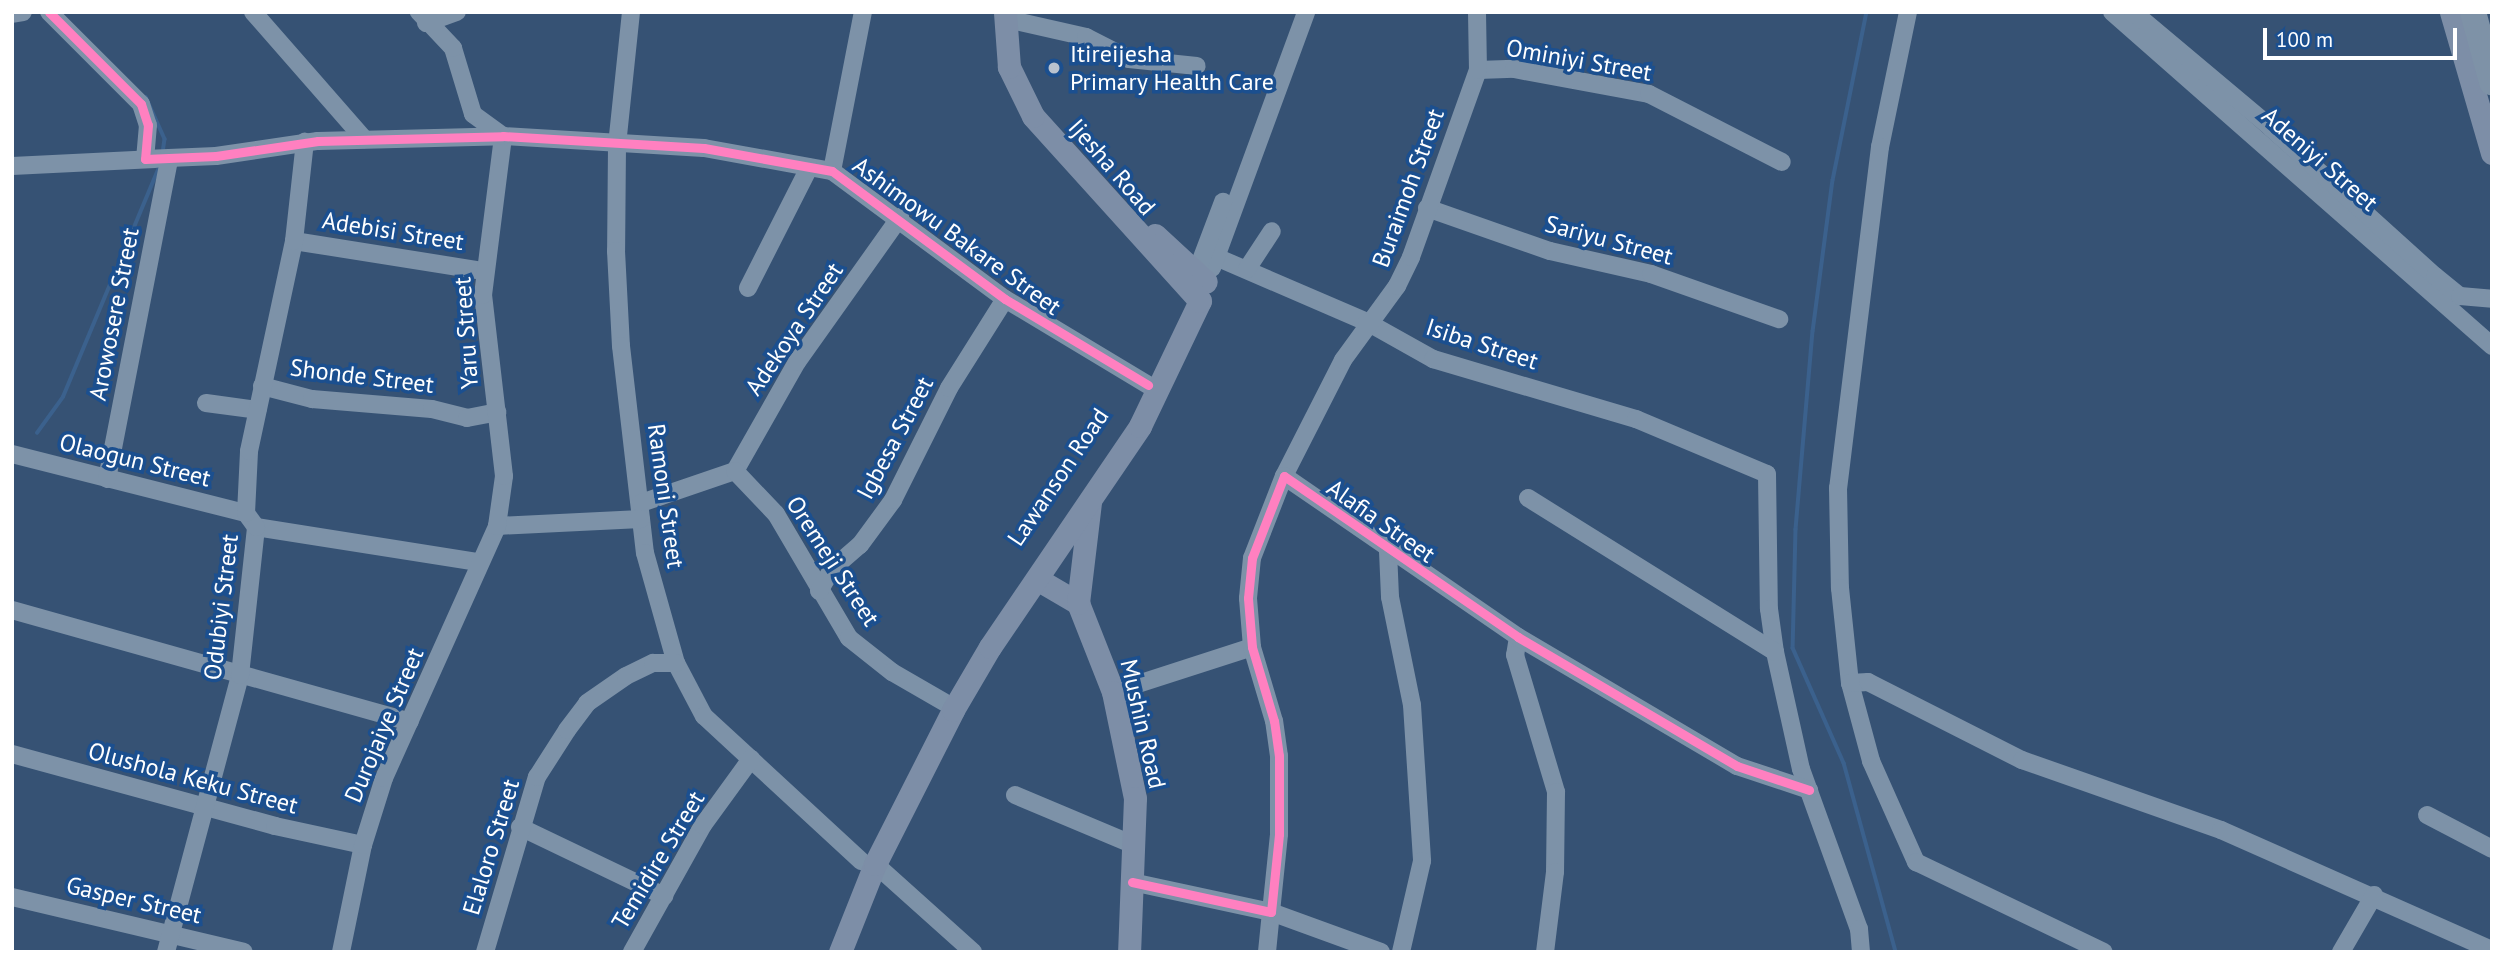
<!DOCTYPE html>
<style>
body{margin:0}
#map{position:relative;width:2504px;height:964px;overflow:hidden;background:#365274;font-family:"PT Sans",sans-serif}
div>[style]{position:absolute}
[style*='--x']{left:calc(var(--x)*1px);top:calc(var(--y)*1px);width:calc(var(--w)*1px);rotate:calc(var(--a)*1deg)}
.stream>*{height:3.5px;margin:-1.75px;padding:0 1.75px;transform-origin:1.75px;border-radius:1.75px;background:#3b618d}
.minor>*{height:18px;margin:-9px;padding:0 9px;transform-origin:9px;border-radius:9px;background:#7d92a8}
.major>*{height:23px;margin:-11.5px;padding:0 11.5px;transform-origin:11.5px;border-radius:11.5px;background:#7d8ea7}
.highway>*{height:26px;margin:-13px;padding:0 13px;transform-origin:13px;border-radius:13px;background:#7e92a7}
.cycleway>*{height:9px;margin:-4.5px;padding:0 4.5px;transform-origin:4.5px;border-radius:4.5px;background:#ff80c0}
.dots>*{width:19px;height:19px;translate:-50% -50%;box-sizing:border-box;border:4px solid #1b4f8f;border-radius:50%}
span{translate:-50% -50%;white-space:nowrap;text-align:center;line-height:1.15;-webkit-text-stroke:7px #1b4f8f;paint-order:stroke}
.poi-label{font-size:24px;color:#fff}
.left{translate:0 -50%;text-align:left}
.street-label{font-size:24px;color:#fff}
.frame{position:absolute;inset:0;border:14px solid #fff;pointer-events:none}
.scale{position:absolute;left:2263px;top:28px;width:194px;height:32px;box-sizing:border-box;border:4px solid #fff;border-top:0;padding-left:9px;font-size:21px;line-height:24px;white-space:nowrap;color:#fff;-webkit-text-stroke:5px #1b4f8f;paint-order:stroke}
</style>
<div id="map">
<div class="stream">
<i style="--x:1867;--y:12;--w:171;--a:101.4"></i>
<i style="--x:1833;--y:180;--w:152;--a:97.5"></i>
<i style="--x:1813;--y:331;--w:199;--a:94.9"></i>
<i style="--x:1796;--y:529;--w:119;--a:91.4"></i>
<i style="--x:1793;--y:648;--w:126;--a:66.1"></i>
<i style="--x:1844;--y:763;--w:196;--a:74.6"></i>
<i style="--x:146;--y:97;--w:46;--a:65.7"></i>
<i style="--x:165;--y:139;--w:15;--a:98"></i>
<i style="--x:37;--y:433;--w:44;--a:-54.2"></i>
<i style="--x:63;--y:397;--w:251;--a:-67.3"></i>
</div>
<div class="minor">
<i style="--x:49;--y:12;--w:130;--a:45"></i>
<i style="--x:141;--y:104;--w:22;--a:72"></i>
<i style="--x:148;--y:125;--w:34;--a:95"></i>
<i style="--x:145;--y:159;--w:71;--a:-2.4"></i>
<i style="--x:216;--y:156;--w:103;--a:-8.4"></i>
<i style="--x:318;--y:141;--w:185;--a:-1.5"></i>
<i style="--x:503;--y:136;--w:201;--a:3.4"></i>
<i style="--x:704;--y:148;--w:130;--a:10.2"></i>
<i style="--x:832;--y:171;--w:215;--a:36.5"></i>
<i style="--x:1005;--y:299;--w:167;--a:31"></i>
<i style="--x:253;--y:12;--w:169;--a:48.8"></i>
<i style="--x:631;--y:12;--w:135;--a:96"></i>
<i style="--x:617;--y:146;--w:105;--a:90.5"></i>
<i style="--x:616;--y:251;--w:95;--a:87"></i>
<i style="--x:621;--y:346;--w:208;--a:83.4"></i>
<i style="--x:645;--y:553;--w:114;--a:74.3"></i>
<i style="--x:676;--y:663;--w:60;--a:62.2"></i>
<i style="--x:704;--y:716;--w:214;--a:42.7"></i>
<i style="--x:1908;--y:12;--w:138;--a:101.7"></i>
<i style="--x:1880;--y:147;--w:344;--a:97"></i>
<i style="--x:1838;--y:488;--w:100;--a:88.9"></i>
<i style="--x:1840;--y:588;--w:96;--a:84"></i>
<i style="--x:1850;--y:683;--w:81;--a:74.9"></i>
<i style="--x:1871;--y:761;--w:111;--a:66"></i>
<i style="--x:1916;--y:862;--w:208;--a:25.6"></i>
<i style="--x:2112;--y:12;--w:506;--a:41.31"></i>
<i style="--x:2133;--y:12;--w:180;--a:40"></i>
<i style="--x:2271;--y:128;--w:221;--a:42.1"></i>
<i style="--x:2435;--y:276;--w:32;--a:39"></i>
<i style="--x:2460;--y:296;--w:32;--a:5"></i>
<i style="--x:12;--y:14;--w:11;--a:-10"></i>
<i style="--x:1020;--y:22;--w:68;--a:12.8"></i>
<i style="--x:1086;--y:37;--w:48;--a:27.1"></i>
<i style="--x:1129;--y:59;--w:68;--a:5.9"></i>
<i style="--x:426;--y:23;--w:33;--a:-20"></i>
<i style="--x:1478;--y:70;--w:36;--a:-2"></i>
<i style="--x:1514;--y:69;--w:137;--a:10.5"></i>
<i style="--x:1649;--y:94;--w:149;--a:27.1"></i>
<i style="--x:12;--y:166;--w:143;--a:-2.8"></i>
<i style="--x:832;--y:171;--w:162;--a:-79"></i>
<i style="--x:1427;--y:208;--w:130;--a:19.3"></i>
<i style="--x:1550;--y:251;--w:104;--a:12.8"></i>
<i style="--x:1651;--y:274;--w:136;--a:19.4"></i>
<i style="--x:294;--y:241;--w:192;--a:9"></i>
<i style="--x:1216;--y:257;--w:164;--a:23.3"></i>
<i style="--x:1367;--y:322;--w:76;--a:29.3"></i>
<i style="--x:1433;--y:359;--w:212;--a:16.5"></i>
<i style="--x:1636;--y:419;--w:142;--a:22.8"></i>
<i style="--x:1767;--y:474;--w:135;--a:89.2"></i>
<i style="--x:1769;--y:609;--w:43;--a:82.1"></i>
<i style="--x:1775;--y:652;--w:120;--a:77.5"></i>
<i style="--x:1801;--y:769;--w:170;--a:70.1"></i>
<i style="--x:1859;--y:929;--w:23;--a:85"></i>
<i style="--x:1212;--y:268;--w:273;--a:-69.8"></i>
<i style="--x:1247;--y:269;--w:45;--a:-56.7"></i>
<i style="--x:1192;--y:284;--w:88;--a:-69.3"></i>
<i style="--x:748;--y:288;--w:135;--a:-63.1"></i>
<i style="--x:262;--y:386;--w:52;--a:14.6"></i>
<i style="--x:312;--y:399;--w:120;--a:4.8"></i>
<i style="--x:432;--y:409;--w:36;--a:14"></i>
<i style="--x:467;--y:418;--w:31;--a:-11"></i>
<i style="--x:206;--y:403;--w:52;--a:7.7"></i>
<i style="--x:12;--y:454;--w:241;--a:14.2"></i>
<i style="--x:735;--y:471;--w:125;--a:-60.4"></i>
<i style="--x:797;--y:362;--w:178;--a:-54.6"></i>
<i style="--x:1284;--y:476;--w:130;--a:-63"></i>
<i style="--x:1343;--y:360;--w:92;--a:-53.9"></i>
<i style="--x:1397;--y:286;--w:32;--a:-64"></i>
<i style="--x:1411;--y:257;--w:199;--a:-70.3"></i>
<i style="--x:1478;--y:70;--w:58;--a:-91"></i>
<i style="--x:107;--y:479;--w:326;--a:-79"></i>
<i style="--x:1528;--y:498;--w:291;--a:31.9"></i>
<i style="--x:641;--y:503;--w:99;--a:-18.8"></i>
<i style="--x:735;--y:471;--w:59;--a:46.4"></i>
<i style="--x:776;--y:514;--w:144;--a:59.5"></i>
<i style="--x:849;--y:638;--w:55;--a:38.3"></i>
<i style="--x:892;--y:672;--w:60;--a:30"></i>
<i style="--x:497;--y:526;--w:144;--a:-2.8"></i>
<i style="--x:256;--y:527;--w:225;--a:9"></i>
<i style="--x:1388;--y:551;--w:46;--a:87.5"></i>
<i style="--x:1390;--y:597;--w:110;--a:78.5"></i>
<i style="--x:1412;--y:705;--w:156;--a:86.3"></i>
<i style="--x:1422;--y:861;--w:93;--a:103"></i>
<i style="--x:819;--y:591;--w:26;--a:-59"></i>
<i style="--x:832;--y:569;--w:37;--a:-41"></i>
<i style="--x:860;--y:545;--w:56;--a:-53.7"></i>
<i style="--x:893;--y:500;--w:125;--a:-63.4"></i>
<i style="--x:949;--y:388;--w:105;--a:-57.8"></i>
<i style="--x:12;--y:610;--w:413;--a:15.7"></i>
<i style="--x:1518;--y:637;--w:18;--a:99"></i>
<i style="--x:1515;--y:655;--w:143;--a:73.3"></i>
<i style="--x:1556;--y:792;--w:80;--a:90.7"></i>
<i style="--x:1555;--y:872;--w:81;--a:97.1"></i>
<i style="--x:1850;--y:683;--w:18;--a:-3"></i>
<i style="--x:1868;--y:682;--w:173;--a:26.9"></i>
<i style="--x:2022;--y:760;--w:211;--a:19.4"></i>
<i style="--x:2221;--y:830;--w:296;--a:23.9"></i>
<i style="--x:1113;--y:692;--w:146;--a:-17.9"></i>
<i style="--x:12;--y:754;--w:273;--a:15.3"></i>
<i style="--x:275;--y:826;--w:90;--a:12.2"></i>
<i style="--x:1015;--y:795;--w:129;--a:22.8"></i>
<i style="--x:2427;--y:815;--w:73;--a:27.6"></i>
<i style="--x:520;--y:827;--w:160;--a:25.6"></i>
<i style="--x:875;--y:864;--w:132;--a:41.9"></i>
<i style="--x:1132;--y:882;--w:142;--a:12.2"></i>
<i style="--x:1271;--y:912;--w:78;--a:-84.1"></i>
<i style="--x:1279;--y:834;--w:78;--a:-90"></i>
<i style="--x:1279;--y:756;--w:35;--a:-98"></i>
<i style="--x:1274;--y:721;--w:77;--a:-106.6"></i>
<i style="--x:1252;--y:647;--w:49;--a:-94.7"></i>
<i style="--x:1248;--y:598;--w:40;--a:-84.3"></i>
<i style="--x:1252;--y:558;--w:88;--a:-68.7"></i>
<i style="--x:1284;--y:476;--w:284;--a:34.5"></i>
<i style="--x:1518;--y:637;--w:254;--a:30.5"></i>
<i style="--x:1737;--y:766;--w:76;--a:18.4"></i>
<i style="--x:12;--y:897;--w:238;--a:13.3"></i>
<i style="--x:166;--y:952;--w:287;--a:-75"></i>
<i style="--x:240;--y:675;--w:149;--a:-83.8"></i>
<i style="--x:256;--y:527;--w:17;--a:-126"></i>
<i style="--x:246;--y:513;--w:62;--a:-87.2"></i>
<i style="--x:249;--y:451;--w:215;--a:-77.9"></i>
<i style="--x:294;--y:241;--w:100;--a:-83.7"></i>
<i style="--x:341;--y:952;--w:109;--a:-78.4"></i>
<i style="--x:363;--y:845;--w:70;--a:-72.6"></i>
<i style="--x:384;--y:778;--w:276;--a:-65.8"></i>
<i style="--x:497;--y:526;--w:50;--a:-82"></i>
<i style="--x:504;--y:476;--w:182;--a:-96.6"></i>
<i style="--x:483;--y:295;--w:160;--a:-82.8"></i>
<i style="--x:503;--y:136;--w:37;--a:-144"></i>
<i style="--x:473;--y:114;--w:69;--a:-106.9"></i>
<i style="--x:453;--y:48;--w:50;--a:-133.4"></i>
<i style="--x:485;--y:952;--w:183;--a:-73.5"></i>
<i style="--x:537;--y:777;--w:56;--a:-57.4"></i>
<i style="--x:567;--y:730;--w:34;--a:-53"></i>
<i style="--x:587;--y:703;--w:47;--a:-34.7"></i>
<i style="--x:626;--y:676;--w:30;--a:-26"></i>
<i style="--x:653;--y:663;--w:23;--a:0"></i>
<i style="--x:632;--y:952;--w:145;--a:-60.8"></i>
<i style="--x:703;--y:825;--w:82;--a:-54"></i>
<i style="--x:1267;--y:952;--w:40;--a:-84.3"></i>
<i style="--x:1271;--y:912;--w:117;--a:20"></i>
<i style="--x:2341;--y:952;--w:66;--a:-59.9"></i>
</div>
<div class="major">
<i style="--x:2451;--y:12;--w:147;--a:73.8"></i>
<i style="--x:1155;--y:235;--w:69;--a:42.7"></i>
<i style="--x:1037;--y:579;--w:48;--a:30.3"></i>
<i style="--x:1078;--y:603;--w:96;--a:68.5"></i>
<i style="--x:1113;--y:692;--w:108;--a:78.3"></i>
<i style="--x:1135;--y:798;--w:154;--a:92.2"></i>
<i style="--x:1078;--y:603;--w:101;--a:-83.2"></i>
<i style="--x:840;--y:952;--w:95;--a:-68.3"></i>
<i style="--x:875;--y:864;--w:173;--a:-63.1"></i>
<i style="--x:953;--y:710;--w:73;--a:-59.6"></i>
<i style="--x:990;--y:647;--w:267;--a:-55.8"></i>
<i style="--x:1140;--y:426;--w:139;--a:-64.4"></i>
<i style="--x:1200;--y:301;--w:249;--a:-132.1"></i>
<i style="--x:1033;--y:116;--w:55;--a:-116.1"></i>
<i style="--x:1009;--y:67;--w:55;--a:-94.2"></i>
</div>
<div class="highway">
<i style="--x:2473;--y:12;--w:73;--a:74.8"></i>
</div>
<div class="cycleway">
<i style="--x:49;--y:12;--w:130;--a:45"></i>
<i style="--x:141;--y:104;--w:22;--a:72"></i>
<i style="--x:148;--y:125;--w:34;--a:95"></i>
<i style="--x:145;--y:159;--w:71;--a:-2.4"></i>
<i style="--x:216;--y:156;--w:103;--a:-8.4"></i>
<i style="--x:318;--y:141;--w:185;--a:-1.5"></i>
<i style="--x:503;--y:136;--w:201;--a:3.4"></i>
<i style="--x:704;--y:148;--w:130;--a:10.2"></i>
<i style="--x:832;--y:171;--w:215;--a:36.5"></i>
<i style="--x:1005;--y:299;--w:167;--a:31"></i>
<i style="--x:1132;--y:882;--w:142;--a:12.2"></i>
<i style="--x:1271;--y:912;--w:78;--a:-84.1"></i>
<i style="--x:1279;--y:834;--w:78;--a:-90"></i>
<i style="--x:1279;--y:756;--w:35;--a:-98"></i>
<i style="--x:1274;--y:721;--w:77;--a:-106.6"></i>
<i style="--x:1252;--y:647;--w:49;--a:-94.7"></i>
<i style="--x:1248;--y:598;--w:40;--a:-84.3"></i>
<i style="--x:1252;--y:558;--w:88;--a:-68.7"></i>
<i style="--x:1284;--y:476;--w:284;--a:34.5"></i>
<i style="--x:1518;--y:637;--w:254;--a:30.5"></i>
<i style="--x:1737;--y:766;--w:76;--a:18.4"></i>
</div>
<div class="dots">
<i style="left:1054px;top:68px;background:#b9c2ce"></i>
</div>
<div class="poi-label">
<span class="left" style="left:1070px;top:68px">Itireijesha<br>Primary Health Care</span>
</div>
<div class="street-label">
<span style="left:1579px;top:60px;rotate:10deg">Ominiyi Street</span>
<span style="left:2320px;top:159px;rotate:41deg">Adeniyi Street</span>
<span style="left:1112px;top:167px;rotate:49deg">Ijesha Road</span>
<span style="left:1408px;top:188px;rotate:-70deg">Buraimoh Street</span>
<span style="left:393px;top:231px;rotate:9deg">Adebisi Street</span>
<span style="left:957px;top:236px;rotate:36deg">Ashimowu Bakare Street</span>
<span style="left:1609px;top:240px;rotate:15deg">Sariyu Street</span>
<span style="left:114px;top:314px;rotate:-79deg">Arowosere Street</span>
<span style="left:794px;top:329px;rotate:-56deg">Adekoya Street</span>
<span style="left:466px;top:333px;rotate:-94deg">Yaru Street</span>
<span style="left:1482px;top:344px;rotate:18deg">Isiba Street</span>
<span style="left:362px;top:376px;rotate:7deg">Shonde Street</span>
<span style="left:895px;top:438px;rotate:-62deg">Igbesa Street</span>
<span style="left:135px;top:460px;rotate:14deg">Olaogun Street</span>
<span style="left:1058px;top:477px;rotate:-56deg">Lawanson Road</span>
<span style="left:666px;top:496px;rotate:82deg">Ramoni Street</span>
<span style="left:1381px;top:521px;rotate:35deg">Alafia Street</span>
<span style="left:833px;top:561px;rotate:57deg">Oremeji Street</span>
<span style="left:221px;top:607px;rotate:-83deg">Odubiyi Street</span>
<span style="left:1143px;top:724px;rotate:77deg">Mushin Road</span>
<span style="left:384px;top:725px;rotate:-67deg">Durojaiye Street</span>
<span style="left:193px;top:778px;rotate:15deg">Olushola Keku Street</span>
<span style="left:491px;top:847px;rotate:-73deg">Elaloro Street</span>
<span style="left:658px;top:860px;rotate:-59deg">Temidire Street</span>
<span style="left:134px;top:900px;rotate:13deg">Gasper Street</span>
</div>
<div class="frame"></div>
<div class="scale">100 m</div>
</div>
